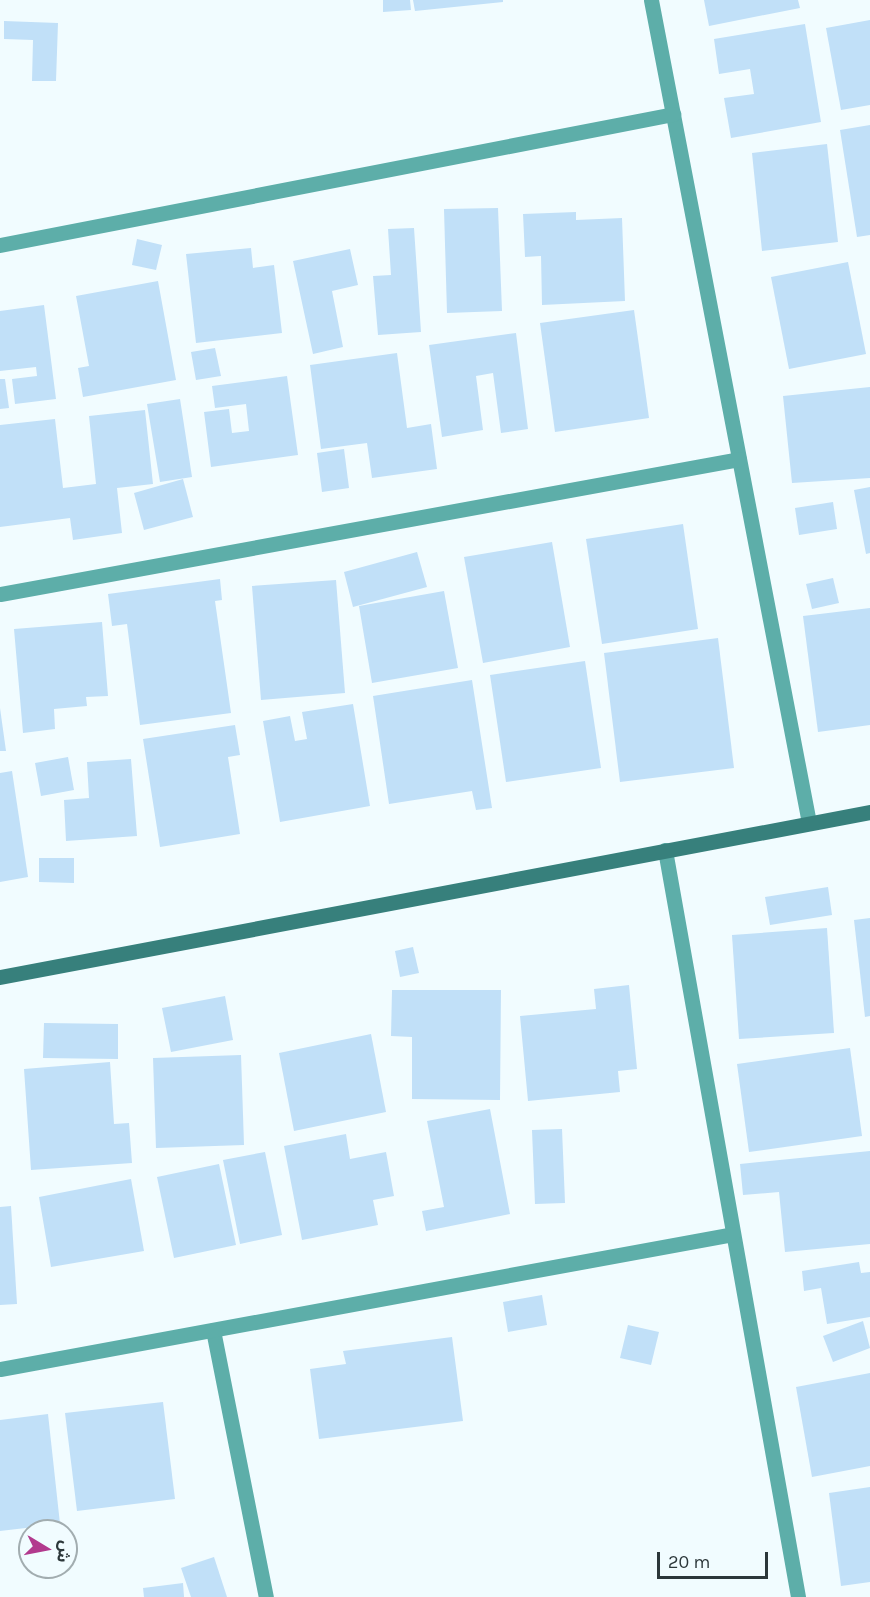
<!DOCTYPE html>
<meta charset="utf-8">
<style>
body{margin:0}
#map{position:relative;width:870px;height:1597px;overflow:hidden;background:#f1fcff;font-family:Karla,"Noto Sans Arabic",sans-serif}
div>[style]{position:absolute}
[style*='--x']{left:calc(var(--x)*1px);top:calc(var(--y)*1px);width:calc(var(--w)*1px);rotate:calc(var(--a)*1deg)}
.building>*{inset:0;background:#c1e0f8}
.street>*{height:15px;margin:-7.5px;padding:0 7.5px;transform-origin:7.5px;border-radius:7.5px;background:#5daea9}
.secondary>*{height:15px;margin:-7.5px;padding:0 7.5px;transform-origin:7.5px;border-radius:7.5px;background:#37807c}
span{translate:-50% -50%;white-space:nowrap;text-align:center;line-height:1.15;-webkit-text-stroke:5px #f1fcff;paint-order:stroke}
.north{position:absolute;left:18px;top:1519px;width:60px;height:60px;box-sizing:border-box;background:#f1fcff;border:2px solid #a2adb0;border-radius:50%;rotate:100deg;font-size:16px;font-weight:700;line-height:24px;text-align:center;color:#2c373a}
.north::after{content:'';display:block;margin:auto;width:21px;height:27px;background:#b23a8e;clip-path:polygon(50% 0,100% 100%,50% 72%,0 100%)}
.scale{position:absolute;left:657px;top:1552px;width:111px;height:27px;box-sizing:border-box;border:3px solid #2c373a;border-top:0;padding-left:8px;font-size:18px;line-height:21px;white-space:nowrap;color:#2c373a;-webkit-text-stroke:4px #f1fcff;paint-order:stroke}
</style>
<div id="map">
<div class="building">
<i style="clip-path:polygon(383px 0,410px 0,411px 10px,383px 12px)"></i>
<i style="clip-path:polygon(413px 0,503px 0,503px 2px,415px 11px)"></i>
<i style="clip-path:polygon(704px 0,798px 0,800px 8px,709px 26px)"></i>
<i style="clip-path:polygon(870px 20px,870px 105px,841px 110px,826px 28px)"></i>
<i style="clip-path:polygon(4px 21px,58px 23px,56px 81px,32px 81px,33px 40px,4px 39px)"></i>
<i style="clip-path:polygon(805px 24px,821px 122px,731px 138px,724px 98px,754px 94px,750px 69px,719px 74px,714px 39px)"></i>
<i style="clip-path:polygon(870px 125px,870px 235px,857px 237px,840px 130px)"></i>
<i style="clip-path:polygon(827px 144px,838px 242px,762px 251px,752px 153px)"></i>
<i style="clip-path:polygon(498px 208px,502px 311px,447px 313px,444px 209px)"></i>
<i style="clip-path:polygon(576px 212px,576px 220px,622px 218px,625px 301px,542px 305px,541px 256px,525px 257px,523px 214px)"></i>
<i style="clip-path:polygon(414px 228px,421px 332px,378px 335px,373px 276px,391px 275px,388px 229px)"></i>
<i style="clip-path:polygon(137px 239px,162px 245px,156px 270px,132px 265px)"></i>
<i style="clip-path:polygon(251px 248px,253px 268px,274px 265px,282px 333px,196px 343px,186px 254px)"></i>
<i style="clip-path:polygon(350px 249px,358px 285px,332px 291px,343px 347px,313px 354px,293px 261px)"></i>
<i style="clip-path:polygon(848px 262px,866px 354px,789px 369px,771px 277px)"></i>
<i style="clip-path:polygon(158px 281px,176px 380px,83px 397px,78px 368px,89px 366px,76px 296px)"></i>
<i style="clip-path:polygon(44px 305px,56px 399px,15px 404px,12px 379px,37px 376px,36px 367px,0 371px,0 311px)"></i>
<i style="clip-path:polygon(634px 310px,649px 418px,555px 432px,540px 323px)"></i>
<i style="clip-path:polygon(516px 333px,528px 429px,501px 433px,493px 373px,476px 376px,483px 430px,442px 437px,429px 345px)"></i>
<i style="clip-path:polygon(215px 348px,221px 376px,196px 380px,191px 352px)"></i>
<i style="clip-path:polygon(397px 353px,407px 428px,431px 424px,437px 469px,372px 478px,367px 443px,321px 449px,310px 365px)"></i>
<i style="clip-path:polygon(287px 376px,298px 455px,211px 467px,204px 412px,229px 409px,232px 433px,249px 431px,246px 404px,215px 408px,212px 386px)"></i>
<i style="clip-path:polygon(0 379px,5px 379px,9px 408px,0 409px)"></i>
<i style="clip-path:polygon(870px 387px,870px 478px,792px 483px,783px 396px)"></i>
<i style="clip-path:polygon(180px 399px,192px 477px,160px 482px,147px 404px)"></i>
<i style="clip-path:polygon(145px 410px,153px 484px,117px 488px,122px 533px,73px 540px,70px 518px,0 527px,0 425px,55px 419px,63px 488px,96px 484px,89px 416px)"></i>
<i style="clip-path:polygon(344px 449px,349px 488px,322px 492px,317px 453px)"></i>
<i style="clip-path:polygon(183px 479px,193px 517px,144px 530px,134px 493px)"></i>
<i style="clip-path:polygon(870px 487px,870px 553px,866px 554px,854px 490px)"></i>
<i style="clip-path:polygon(833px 502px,837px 529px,799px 535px,795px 508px)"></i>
<i style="clip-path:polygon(683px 524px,698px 629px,602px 644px,586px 539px)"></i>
<i style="clip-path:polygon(552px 542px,570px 647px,483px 663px,464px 557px)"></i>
<i style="clip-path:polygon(417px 552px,427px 587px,353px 607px,344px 572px)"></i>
<i style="clip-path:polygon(833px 578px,839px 603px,812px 609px,806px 584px)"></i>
<i style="clip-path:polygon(220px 579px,222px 600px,215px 601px,231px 713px,140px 725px,127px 624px,112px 626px,108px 594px)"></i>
<i style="clip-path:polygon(336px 580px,345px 693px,261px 700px,252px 586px)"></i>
<i style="clip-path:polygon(444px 591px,458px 668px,372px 683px,359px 606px)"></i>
<i style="clip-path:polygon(870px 608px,870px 725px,818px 732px,803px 616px)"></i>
<i style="clip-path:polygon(102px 622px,108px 696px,86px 697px,87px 706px,54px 709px,55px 729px,23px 733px,14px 629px)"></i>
<i style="clip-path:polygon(718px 638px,734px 768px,620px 782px,604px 653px)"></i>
<i style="clip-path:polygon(585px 661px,601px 768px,506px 782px,490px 675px)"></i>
<i style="clip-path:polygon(472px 680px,492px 808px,476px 810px,472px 791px,389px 804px,373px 696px)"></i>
<i style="clip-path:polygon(353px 704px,370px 806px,280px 822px,263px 721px,290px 716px,295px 741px,307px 739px,302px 712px)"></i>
<i style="clip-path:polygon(0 708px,6px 751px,0 751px)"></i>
<i style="clip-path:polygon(235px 725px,240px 755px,228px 757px,240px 834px,160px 847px,143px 739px)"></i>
<i style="clip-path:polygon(68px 757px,74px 790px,41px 796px,35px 763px)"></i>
<i style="clip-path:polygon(131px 759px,137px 836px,66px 841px,64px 800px,89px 798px,87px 762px)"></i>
<i style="clip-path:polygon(12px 771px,28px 877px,0 882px,0 773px)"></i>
<i style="clip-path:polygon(39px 858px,74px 858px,74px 883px,39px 882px)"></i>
<i style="clip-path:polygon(828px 887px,832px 915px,770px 925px,765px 897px)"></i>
<i style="clip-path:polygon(870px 918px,870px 1016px,865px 1017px,854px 920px)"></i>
<i style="clip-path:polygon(827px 928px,834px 1033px,739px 1039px,732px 935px)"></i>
<i style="clip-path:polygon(413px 947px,419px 973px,400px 977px,395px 951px)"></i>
<i style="clip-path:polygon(629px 985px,637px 1069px,618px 1071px,620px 1092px,528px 1101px,520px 1016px,596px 1009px,594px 989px)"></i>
<i style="clip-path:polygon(392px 990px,501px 990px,500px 1100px,412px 1099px,412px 1037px,391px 1036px)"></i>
<i style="clip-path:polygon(225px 996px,233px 1040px,171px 1052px,162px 1008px)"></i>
<i style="clip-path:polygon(44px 1023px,118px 1024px,118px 1059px,43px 1058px)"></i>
<i style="clip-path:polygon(371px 1034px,386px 1112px,294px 1131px,279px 1053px)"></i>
<i style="clip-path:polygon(850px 1048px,862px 1136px,749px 1152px,737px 1064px)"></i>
<i style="clip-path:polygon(241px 1055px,244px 1145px,156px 1148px,153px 1058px)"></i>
<i style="clip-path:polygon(110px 1062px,114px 1124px,129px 1123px,132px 1163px,31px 1170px,24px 1069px)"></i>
<i style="clip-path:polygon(490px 1109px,510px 1214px,426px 1231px,422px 1211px,444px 1207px,427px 1121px)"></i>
<i style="clip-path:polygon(562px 1129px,565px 1203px,535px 1204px,532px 1130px)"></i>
<i style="clip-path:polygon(346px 1134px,350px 1159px,386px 1152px,394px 1196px,373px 1200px,378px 1225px,302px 1240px,284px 1146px)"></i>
<i style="clip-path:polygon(870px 1151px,870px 1244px,785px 1252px,779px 1192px,743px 1195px,740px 1164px)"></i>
<i style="clip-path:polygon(265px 1152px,282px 1235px,240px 1244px,223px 1160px)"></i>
<i style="clip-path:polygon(219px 1164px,236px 1245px,174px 1258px,157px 1177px)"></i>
<i style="clip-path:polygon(131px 1179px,144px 1251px,51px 1267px,39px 1197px)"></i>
<i style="clip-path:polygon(11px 1206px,17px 1304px,0 1305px,0 1207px)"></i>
<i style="clip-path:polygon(859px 1262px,861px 1273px,870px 1272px,870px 1317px,827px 1324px,821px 1288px,804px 1291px,802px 1271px)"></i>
<i style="clip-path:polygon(542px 1295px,547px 1325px,508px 1332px,503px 1302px)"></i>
<i style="clip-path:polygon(863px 1321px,870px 1348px,833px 1362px,823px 1336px)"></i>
<i style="clip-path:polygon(628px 1325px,659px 1332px,651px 1365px,620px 1358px)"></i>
<i style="clip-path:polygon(452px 1337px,463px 1421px,319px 1439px,310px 1369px,346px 1364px,343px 1351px)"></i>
<i style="clip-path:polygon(870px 1373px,870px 1466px,812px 1477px,796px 1387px)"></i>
<i style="clip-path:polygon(163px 1402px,175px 1499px,77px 1511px,65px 1413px)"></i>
<i style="clip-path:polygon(48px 1414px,60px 1524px,0 1531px,0 1420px)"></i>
<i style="clip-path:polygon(870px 1487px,870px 1582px,841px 1586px,829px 1493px)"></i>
<i style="clip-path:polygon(214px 1557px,227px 1597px,191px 1597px,181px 1568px)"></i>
<i style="clip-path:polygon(183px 1583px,184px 1597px,144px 1597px,143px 1588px)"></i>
</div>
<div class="street">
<i style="--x:651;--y:0;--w:838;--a:79.13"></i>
<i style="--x:0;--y:245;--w:686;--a:-11.01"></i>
<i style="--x:0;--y:594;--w:751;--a:-10.35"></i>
<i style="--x:665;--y:850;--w:759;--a:79.9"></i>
<i style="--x:213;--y:1330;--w:272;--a:78.8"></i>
<i style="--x:0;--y:1369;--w:745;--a:-10.44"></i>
</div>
<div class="secondary">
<i style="--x:0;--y:977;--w:886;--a:-10.74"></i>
</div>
<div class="north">ش</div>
<div class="scale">20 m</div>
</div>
